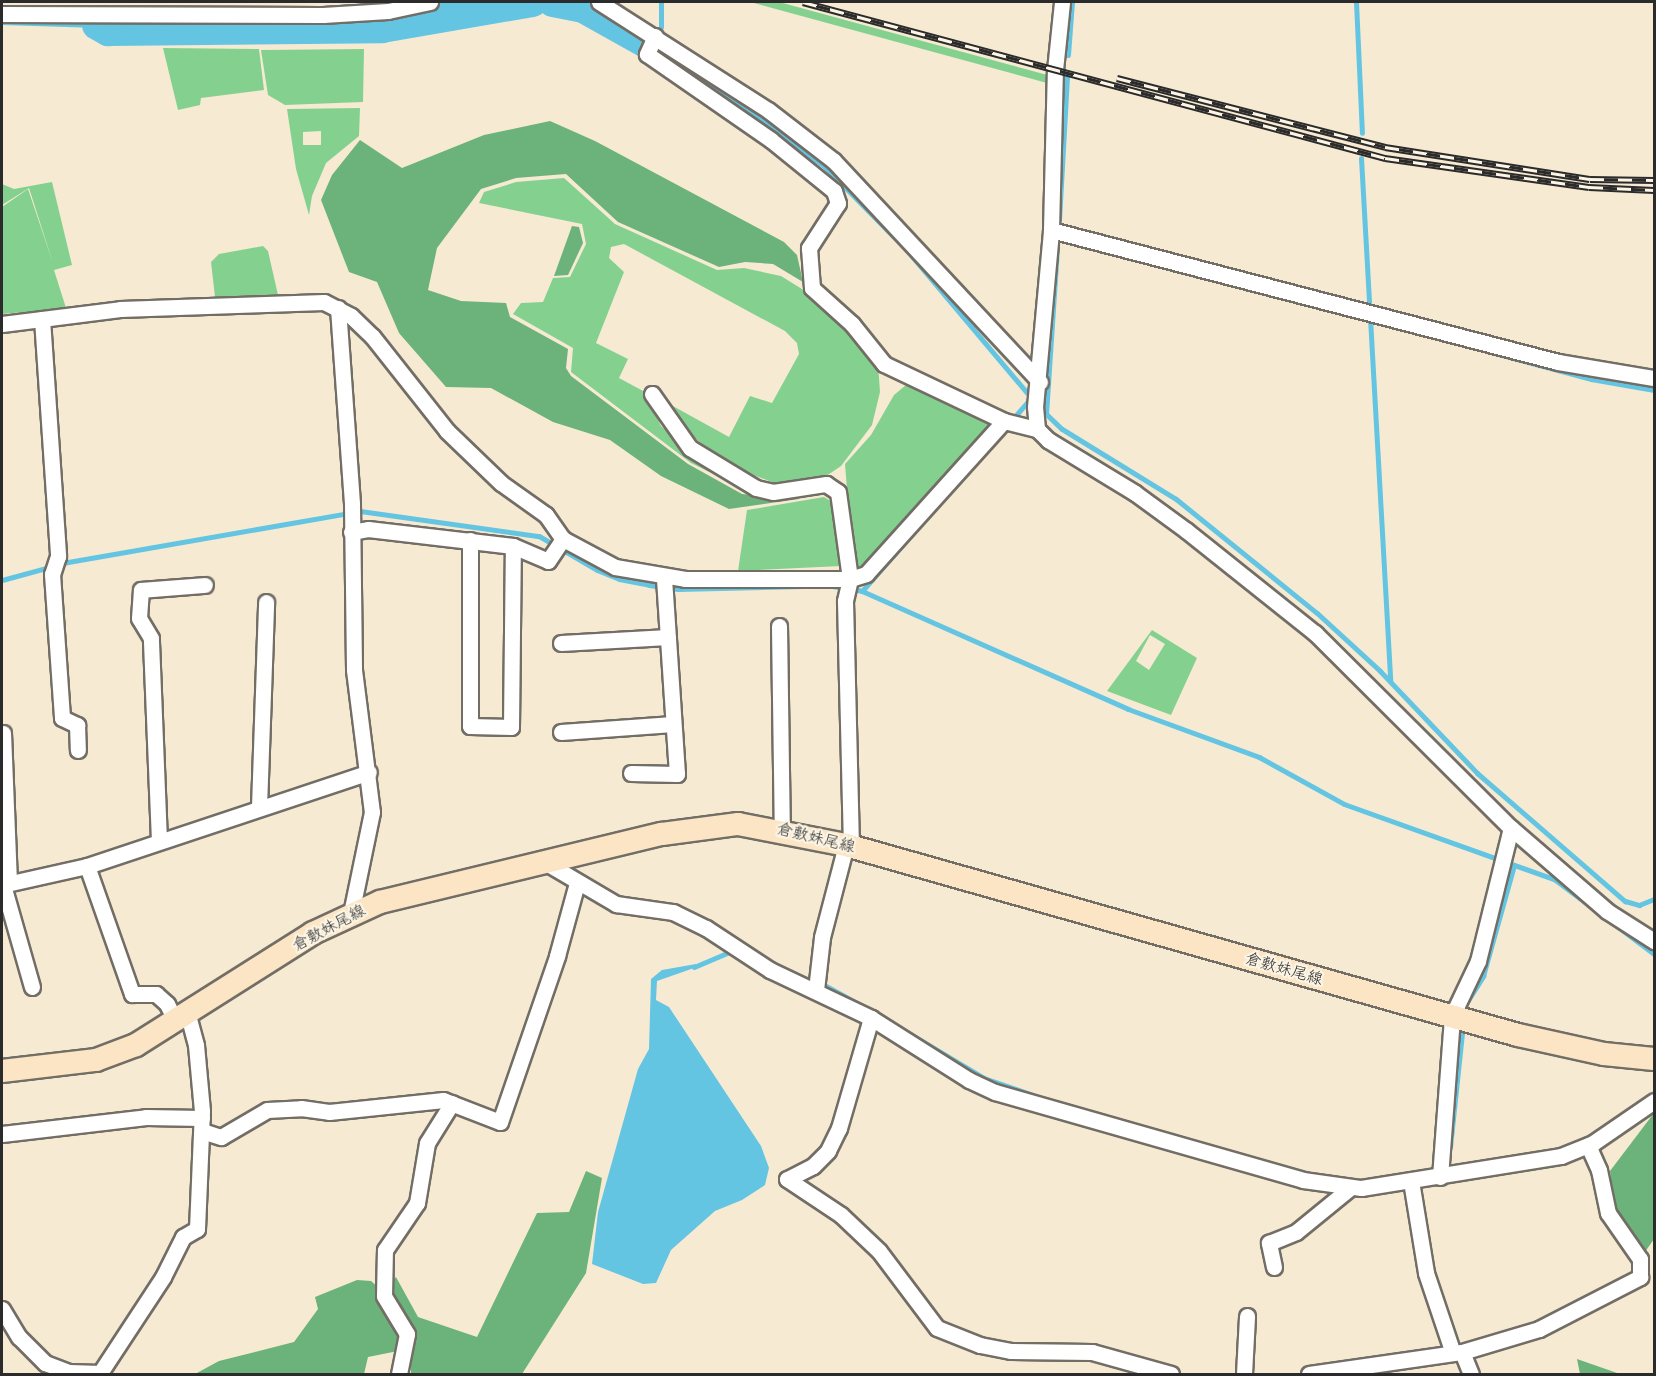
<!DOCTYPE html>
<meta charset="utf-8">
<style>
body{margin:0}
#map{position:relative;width:1656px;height:1376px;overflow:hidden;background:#f7ead3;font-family:"Architects Daughter","Klee One",sans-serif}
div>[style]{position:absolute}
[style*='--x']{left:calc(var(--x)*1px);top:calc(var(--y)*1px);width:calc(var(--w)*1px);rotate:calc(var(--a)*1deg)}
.green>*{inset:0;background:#84d18f}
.forest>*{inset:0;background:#6bb37a}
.water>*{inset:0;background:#64c5e2}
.stream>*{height:5px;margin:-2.5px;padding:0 2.5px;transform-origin:2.5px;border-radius:2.5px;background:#64c5e2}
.river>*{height:30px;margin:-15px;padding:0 15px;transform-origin:15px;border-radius:15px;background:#64c5e2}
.roads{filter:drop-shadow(2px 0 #726e66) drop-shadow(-2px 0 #726e66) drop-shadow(0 2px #726e66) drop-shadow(0 -2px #726e66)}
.minor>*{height:15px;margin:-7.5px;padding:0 7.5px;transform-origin:7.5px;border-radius:7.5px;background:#fff}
.secondary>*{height:22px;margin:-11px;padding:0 11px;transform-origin:11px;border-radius:11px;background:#fce5c4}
.rail>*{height:7px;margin-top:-3.5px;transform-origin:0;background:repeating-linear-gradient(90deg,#fcf5e5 0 14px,#2b2b2b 0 28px);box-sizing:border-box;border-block:2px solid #2b2b2b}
span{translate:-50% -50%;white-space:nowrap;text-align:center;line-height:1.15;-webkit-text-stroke:4.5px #fcf5e5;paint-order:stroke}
.street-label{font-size:16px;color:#2b2b2b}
.frame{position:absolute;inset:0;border:3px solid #2b2b2b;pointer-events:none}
</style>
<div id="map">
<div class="green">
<i style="clip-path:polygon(750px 2px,779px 2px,1051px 76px,1047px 83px)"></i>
<i style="clip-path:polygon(163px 48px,259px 49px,264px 90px,201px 98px,200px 105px,178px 110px)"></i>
<i style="clip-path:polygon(364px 49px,363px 102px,285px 105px,268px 95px,261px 50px)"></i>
<i style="clip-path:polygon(evenodd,360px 108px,359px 136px,326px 163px,312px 196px,309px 215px,296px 169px,287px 109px,360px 108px,321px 131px,321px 145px,303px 145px,303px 132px,321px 131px)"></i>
<i style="clip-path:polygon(564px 178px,615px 224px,717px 270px,744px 268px,781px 276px,818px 299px,856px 335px,878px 364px,880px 392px,872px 425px,841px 466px,819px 481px,783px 486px,726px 465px,678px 423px,662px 400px,729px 437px,750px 396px,772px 403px,799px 354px,797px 343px,785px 331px,624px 244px,611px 247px,609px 258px,624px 272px,596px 343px,628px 359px,619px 378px,645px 392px,661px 426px,707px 469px,748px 491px,691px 463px,571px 372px,573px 348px,513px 314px,521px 303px,543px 302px,553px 278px,570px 277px,586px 244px,582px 224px,479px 203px,484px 192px,516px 182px)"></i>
<i style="clip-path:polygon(52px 182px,72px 265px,54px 270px,66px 308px,2px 314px,2px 207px,28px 189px,53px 263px,29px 188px,2px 205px,2px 184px,14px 189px)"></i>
<i style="clip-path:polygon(263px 246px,268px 251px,278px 295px,215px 297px,211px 262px,219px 254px)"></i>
<i style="clip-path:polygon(906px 385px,994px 422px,865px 566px,853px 566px,845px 464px,871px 435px,894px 395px)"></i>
<i style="clip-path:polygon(824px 497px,834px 503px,841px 566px,738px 571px,747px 510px)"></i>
<i style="clip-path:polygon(evenodd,1152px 630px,1197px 658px,1171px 715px,1107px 691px,1152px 630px,1150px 635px,1165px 644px,1149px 670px,1136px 661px,1150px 635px)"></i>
</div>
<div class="forest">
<i style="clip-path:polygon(550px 121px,595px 141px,784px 242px,797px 255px,803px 282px,773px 264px,745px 262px,719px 267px,618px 222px,566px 174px,516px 178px,481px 189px,437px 248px,428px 290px,461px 301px,506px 303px,510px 317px,568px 349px,566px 368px,571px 376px,688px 464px,742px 494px,799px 499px,729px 509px,661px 476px,610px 440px,553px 422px,491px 388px,446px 387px,399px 333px,377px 282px,349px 272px,321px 200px,332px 175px,360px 140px,402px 168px,484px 135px)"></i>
<i style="clip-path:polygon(572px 226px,579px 227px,583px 243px,568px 275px,554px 276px)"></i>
<i style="clip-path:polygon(1654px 1113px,1654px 1239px,1645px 1252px,1614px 1210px,1610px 1171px)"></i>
<i style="clip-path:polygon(586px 1171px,602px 1178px,586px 1273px,522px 1374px,411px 1374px,410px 1333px,388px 1285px,396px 1277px,418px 1317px,477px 1337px,537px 1213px,569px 1212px)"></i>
<i style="clip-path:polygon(357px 1280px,371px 1281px,379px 1288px,402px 1337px,398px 1351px,368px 1357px,364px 1374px,195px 1374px,219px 1361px,294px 1342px,318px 1309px,315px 1297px)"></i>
<i style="clip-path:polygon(1577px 1359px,1620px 1374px,1580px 1374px)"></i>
</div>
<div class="water">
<i style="clip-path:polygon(696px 964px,697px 967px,657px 981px,656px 1000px,669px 1007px,761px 1146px,769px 1168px,765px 1185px,742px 1200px,715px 1211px,671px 1250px,656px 1283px,643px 1284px,592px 1264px,598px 1212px,638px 1069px,649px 1049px,651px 979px,662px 970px)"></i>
</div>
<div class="stream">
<i style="--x:1356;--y:2;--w:131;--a:87.4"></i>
<i style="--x:2;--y:22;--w:95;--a:1.8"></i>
<i style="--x:661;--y:27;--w:25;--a:-90"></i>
<i style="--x:653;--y:46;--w:118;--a:33.6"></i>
<i style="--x:751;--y:111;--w:93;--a:37.1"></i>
<i style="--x:825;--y:167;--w:114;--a:45.4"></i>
<i style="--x:905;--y:248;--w:197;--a:49.9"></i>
<i style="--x:1068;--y:55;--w:53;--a:-85.7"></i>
<i style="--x:1361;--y:158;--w:144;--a:86.8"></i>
<i style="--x:1059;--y:220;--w:144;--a:-86.8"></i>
<i style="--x:1370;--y:318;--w:364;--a:86.8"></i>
<i style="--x:1487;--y:351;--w:108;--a:15.1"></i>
<i style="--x:1591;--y:379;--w:64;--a:9.9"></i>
<i style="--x:1040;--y:408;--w:30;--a:44"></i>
<i style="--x:1062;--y:429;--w:134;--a:31.6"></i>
<i style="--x:1176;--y:499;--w:181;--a:39"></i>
<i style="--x:1317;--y:613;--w:86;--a:42.6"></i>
<i style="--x:1380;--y:671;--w:141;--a:46.4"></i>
<i style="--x:1477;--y:773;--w:196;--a:40.9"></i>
<i style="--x:1625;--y:901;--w:15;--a:16"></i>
<i style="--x:1639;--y:905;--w:16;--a:-22"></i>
<i style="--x:1046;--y:414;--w:167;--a:-86.2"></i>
<i style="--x:2;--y:580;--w:68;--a:-15.3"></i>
<i style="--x:68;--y:562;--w:296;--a:-9.9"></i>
<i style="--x:360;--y:511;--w:181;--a:8"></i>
<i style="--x:539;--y:536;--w:67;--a:30.4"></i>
<i style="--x:597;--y:570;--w:24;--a:22"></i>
<i style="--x:619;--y:579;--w:31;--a:11"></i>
<i style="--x:649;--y:585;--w:29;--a:8"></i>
<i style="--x:678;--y:589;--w:126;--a:-1.4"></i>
<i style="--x:832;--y:586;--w:30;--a:9"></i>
<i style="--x:862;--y:591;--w:291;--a:23.9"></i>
<i style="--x:1128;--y:709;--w:140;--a:20.1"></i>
<i style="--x:1259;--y:757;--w:97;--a:28.9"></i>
<i style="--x:1344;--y:804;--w:223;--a:19.7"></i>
<i style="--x:1554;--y:879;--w:125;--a:36.9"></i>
<i style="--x:862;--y:591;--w:257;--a:-48.8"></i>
<i style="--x:694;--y:967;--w:39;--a:-23"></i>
<i style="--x:826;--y:986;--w:58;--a:28.8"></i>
<i style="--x:1467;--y:1002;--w:31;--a:-58"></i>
<i style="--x:1483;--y:976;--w:115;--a:-74.4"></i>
<i style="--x:900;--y:1028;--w:98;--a:30.8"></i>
<i style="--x:984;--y:1078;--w:52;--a:19.1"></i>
<i style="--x:1450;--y:1147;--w:116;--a:-84"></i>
</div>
<div class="river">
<i style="--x:553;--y:2;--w:31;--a:11"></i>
<i style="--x:583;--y:8;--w:70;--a:29.1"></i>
<i style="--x:97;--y:25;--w:13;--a:29"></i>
<i style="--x:108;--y:31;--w:274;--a:-0.6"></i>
<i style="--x:382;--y:28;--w:153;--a:-9.8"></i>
</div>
<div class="roads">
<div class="minor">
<i style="--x:599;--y:2;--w:201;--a:32.6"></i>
<i style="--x:768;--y:110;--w:83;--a:37.7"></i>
<i style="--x:834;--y:161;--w:302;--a:47"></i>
<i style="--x:2;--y:14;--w:321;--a:0.2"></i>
<i style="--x:323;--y:15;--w:65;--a:-3.5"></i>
<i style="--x:388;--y:11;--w:43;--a:-12.1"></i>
<i style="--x:655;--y:36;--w:20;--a:114"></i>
<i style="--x:647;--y:54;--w:151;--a:34.7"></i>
<i style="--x:771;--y:140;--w:81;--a:39"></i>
<i style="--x:834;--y:191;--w:13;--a:72"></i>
<i style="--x:838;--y:203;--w:54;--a:122.8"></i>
<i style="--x:809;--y:248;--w:40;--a:85.7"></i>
<i style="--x:812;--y:288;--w:54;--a:42"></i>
<i style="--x:852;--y:324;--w:51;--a:51.3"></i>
<i style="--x:884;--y:364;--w:133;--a:25.4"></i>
<i style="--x:1004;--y:421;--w:34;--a:14"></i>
<i style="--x:1037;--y:429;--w:16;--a:45"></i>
<i style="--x:1048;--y:440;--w:102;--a:31.3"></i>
<i style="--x:1135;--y:493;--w:64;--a:36.2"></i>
<i style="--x:1187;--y:531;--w:164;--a:38.6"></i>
<i style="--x:1315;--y:633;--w:276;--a:44.9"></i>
<i style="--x:1511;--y:828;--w:127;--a:40.8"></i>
<i style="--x:1607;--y:911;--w:56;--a:32.6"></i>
<i style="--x:1051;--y:230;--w:524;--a:14.59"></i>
<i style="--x:1558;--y:362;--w:97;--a:9.5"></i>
<i style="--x:338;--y:308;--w:196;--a:85.9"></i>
<i style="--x:352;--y:504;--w:166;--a:89.3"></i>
<i style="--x:354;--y:670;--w:143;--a:82.8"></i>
<i style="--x:372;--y:812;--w:103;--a:101.7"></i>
<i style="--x:42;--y:319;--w:238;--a:86.1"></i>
<i style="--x:58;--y:556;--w:19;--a:108"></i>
<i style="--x:52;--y:574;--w:144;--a:86"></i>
<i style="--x:62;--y:718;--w:17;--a:25"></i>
<i style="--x:77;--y:725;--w:25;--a:88"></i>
<i style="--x:2;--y:324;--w:119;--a:-7.2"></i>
<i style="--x:120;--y:309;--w:204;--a:-2"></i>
<i style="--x:324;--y:302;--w:30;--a:27"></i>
<i style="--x:351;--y:316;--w:29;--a:44"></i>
<i style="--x:372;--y:336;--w:121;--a:51.7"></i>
<i style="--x:447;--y:431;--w:75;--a:43.9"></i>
<i style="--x:501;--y:483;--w:55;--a:35.4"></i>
<i style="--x:546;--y:515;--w:29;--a:55"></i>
<i style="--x:563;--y:539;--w:59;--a:28.3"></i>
<i style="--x:615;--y:567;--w:71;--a:9.7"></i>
<i style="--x:685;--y:579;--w:165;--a:0"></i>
<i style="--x:850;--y:579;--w:17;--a:-17"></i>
<i style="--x:866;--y:574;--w:206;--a:-48"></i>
<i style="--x:652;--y:394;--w:66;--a:54.9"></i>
<i style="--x:690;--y:448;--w:77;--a:31.2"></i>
<i style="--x:756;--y:488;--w:17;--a:13"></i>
<i style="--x:773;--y:492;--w:54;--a:-8.6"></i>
<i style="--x:826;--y:484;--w:14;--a:34"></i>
<i style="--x:838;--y:492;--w:88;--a:82.1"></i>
<i style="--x:850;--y:579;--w:23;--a:103"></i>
<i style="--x:845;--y:601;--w:245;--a:88.6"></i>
<i style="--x:1037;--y:429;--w:22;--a:-95"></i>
<i style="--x:1035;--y:407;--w:178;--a:-84.8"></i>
<i style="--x:1051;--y:230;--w:160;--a:-88.6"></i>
<i style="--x:1055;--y:70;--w:68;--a:-84.1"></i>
<i style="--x:351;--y:532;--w:17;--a:-10"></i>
<i style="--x:368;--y:529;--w:146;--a:6.7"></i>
<i style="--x:513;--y:546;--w:38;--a:23"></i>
<i style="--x:548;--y:561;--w:27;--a:-56"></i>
<i style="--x:470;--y:540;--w:186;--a:90"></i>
<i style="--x:470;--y:726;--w:41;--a:1.4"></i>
<i style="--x:511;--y:727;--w:181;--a:-89.4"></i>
<i style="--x:779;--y:626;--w:204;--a:89.2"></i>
<i style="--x:561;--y:643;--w:107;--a:-3.2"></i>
<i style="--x:561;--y:732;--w:112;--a:-4.1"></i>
<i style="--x:3;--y:733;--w:150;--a:87.7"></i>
<i style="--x:631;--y:773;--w:46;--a:1.2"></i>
<i style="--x:677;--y:774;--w:197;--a:-93.8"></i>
<i style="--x:259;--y:807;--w:205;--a:-88"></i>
<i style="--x:159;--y:841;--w:203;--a:-92.3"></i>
<i style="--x:151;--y:638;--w:23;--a:-121"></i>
<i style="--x:139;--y:618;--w:28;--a:-86"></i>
<i style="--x:141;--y:590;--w:64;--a:-4.5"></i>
<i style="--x:543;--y:861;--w:85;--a:30.5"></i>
<i style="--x:616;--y:904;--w:58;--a:8"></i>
<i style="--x:673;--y:912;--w:37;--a:26"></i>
<i style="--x:706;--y:928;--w:77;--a:33.3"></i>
<i style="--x:770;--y:970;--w:112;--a:25.4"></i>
<i style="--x:871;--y:1018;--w:116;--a:32.3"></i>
<i style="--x:969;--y:1080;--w:29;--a:25"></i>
<i style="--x:995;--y:1092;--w:320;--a:15.9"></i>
<i style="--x:1303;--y:1180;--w:59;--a:7.9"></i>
<i style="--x:1361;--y:1188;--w:203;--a:-9.1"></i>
<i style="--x:1561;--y:1156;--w:35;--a:-22"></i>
<i style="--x:1593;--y:1143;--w:74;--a:-34.5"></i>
<i style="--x:87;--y:866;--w:136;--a:70.6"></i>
<i style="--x:132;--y:994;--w:24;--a:0"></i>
<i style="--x:156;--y:994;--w:15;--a:42"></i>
<i style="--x:167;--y:1004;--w:18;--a:63"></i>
<i style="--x:2;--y:885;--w:87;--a:-12.6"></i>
<i style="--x:87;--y:866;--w:297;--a:-18.4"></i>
<i style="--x:3;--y:885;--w:106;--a:74.1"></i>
<i style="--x:816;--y:990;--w:53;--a:-83.5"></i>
<i style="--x:822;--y:937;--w:95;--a:-75.4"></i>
<i style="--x:871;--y:1018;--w:115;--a:106.2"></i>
<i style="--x:839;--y:1128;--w:25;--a:116"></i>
<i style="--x:828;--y:1151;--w:21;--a:135"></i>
<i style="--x:813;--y:1166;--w:29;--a:153"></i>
<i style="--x:787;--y:1179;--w:65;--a:33.7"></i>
<i style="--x:841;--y:1215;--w:52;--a:43.5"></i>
<i style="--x:879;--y:1251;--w:96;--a:53"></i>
<i style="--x:937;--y:1328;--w:46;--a:21.6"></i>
<i style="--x:980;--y:1345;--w:32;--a:11"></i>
<i style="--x:1011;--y:1351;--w:81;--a:0.7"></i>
<i style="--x:1092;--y:1352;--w:82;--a:15.6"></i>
<i style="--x:202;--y:1131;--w:20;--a:18"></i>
<i style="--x:221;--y:1137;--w:53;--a:-30.4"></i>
<i style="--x:267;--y:1110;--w:34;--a:-3"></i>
<i style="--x:301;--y:1108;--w:28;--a:8"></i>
<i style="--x:329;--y:1112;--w:115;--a:-6"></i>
<i style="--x:443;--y:1100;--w:61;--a:21.1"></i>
<i style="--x:500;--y:1122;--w:176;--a:-71"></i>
<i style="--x:557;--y:956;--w:76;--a:-74.7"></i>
<i style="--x:2;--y:1134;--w:145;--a:-6.7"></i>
<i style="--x:146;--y:1117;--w:56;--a:1"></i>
<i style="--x:1440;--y:1177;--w:161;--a:-85.7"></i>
<i style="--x:1452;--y:1016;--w:61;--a:-64.7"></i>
<i style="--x:1478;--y:961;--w:137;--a:-76.1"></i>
<i style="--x:1411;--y:1181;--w:93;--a:80.7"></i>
<i style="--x:1426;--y:1273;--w:84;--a:71.4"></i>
<i style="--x:1274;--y:1267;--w:25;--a:-102"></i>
<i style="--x:1269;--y:1243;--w:29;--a:-22"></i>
<i style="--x:1296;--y:1232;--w:70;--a:-39.2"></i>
<i style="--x:2;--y:1309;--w:33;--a:59"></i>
<i style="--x:19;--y:1337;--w:37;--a:45"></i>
<i style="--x:45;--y:1363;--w:26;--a:21"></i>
<i style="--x:69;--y:1372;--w:31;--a:2"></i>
<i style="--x:100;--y:1373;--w:115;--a:-56.7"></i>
<i style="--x:163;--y:1277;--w:45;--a:-63.4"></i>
<i style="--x:183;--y:1237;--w:16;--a:-30"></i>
<i style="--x:197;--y:1229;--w:118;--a:-87.6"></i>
<i style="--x:202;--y:1111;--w:66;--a:-95.2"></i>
<i style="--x:196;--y:1045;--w:34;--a:-105"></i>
<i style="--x:1462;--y:1352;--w:24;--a:68"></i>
<i style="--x:399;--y:1374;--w:41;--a:-78.7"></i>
<i style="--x:407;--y:1334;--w:44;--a:-121.2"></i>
<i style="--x:384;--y:1296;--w:46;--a:-88.8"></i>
<i style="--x:385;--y:1250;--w:57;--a:-55.8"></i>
<i style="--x:417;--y:1203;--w:61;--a:-80.5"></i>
<i style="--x:427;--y:1143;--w:47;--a:-58"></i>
<i style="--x:1244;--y:1374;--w:58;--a:-87"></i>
<i style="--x:1309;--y:1374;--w:155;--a:-8.2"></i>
<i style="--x:1462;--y:1352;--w:80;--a:-16.6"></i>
<i style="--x:1539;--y:1329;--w:114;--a:-27.2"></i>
<i style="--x:1640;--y:1277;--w:18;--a:-90"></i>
<i style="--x:1640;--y:1259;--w:56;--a:-124.8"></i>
<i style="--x:1608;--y:1213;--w:44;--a:-101.8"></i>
<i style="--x:1599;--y:1170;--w:27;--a:-114"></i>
</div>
<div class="secondary">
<i style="--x:2;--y:1071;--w:95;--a:-6.7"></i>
<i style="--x:96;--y:1060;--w:43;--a:-20.6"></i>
<i style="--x:136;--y:1045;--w:209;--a:-32.3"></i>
<i style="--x:313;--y:933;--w:74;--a:-24.8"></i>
<i style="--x:380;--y:902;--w:290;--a:-13.6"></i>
<i style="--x:662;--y:834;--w:77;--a:-7.5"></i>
<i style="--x:738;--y:824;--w:110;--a:11"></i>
<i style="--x:846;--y:845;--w:698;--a:15.79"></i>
<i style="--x:1518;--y:1035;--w:88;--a:12.5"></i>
<i style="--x:1604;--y:1054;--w:50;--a:5.7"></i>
</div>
</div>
<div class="rail">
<i style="--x:803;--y:2;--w:603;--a:15"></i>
<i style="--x:1385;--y:158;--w:206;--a:8.1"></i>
<i style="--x:1589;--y:187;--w:65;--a:2.6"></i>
<i style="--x:1117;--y:78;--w:277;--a:14.4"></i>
<i style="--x:1385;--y:147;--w:207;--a:8.9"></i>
<i style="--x:1590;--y:179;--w:64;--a:0.9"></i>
</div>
<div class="street-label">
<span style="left:816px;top:838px;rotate:14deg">倉敷妹尾線</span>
<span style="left:329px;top:928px;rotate:-28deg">倉敷妹尾線</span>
<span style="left:1284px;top:969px;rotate:16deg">倉敷妹尾線</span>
</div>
<div class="frame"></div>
</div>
